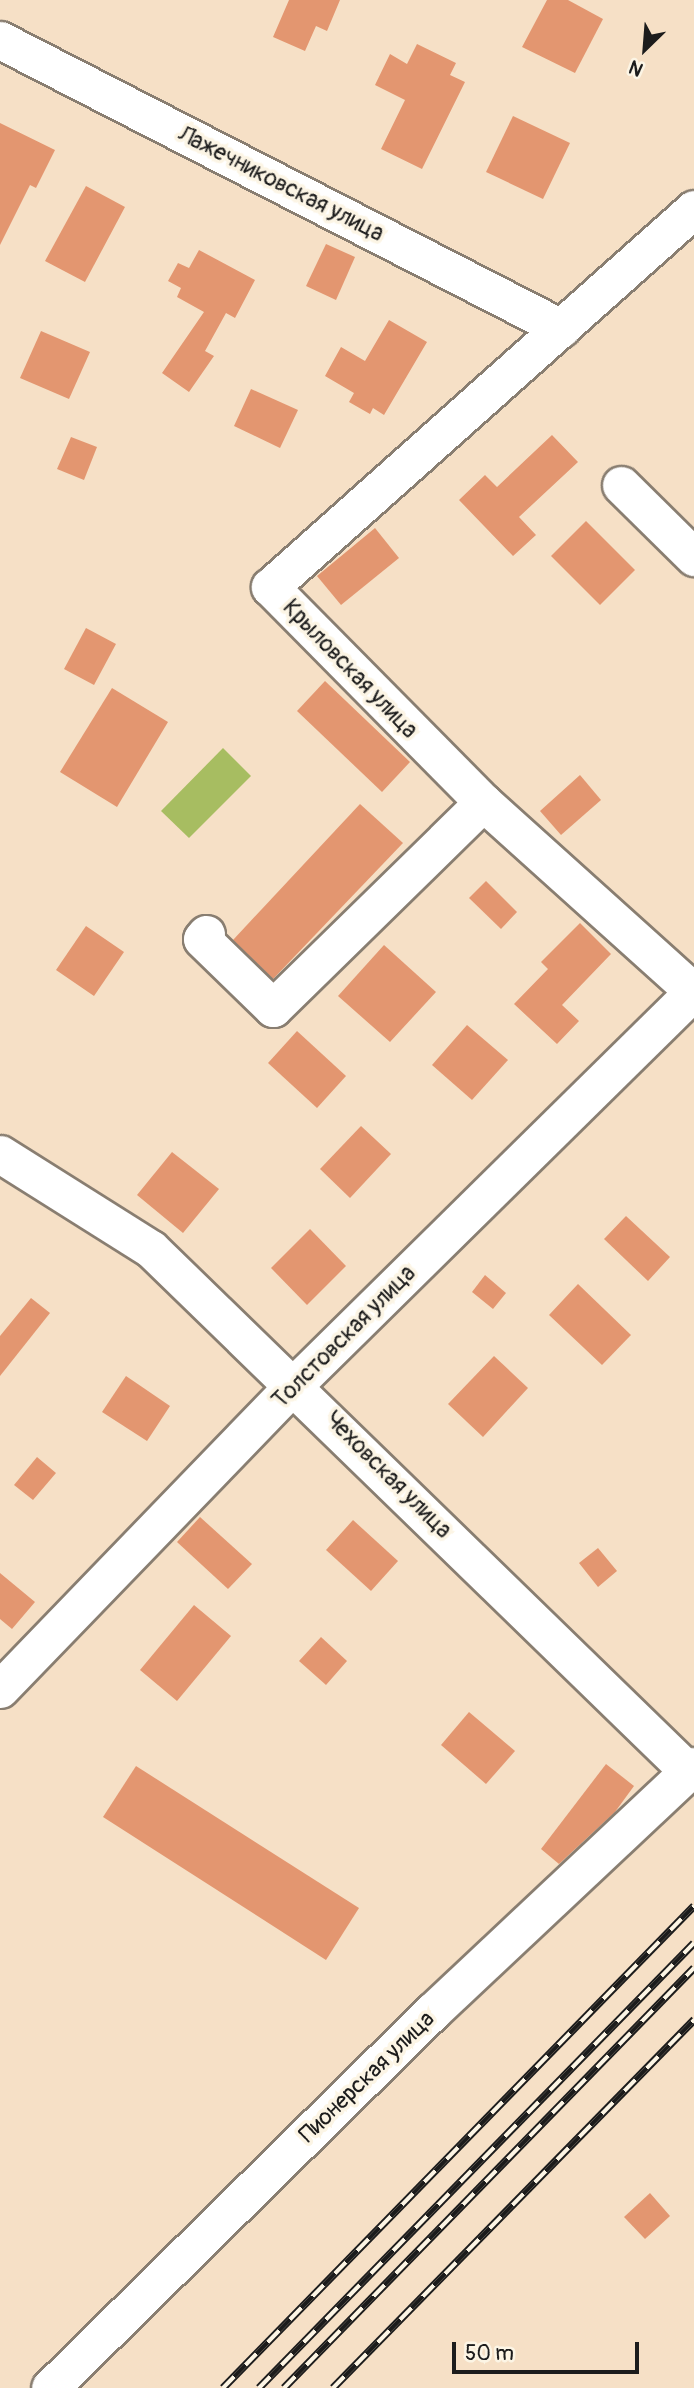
<!DOCTYPE html>
<meta charset="utf-8">
<style>
body{margin:0}
#map{position:relative;width:694px;height:2388px;overflow:hidden;background:#f6e0c6;font-family:Pangolin,sans-serif}
div>[style]{position:absolute}
[style*='--x']{left:calc(var(--x)*1px);top:calc(var(--y)*1px);width:calc(var(--w)*1px);rotate:calc(var(--a)*1deg)}
.green>*{inset:0;background:#a7bd61}
.building>*{inset:0;background:#e39670}
.roads{filter:drop-shadow(2px 0 #897e71) drop-shadow(-2px 0 #897e71) drop-shadow(0 2px #897e71) drop-shadow(0 -2px #897e71)}
.minor>*{height:37px;margin:-18.5px;padding:0 18.5px;transform-origin:18.5px;border-radius:18.5px;background:#fff}
.rail>*{height:8px;margin-top:-4px;transform-origin:0;background:repeating-linear-gradient(90deg,#fcf5e5 0 16px,#1c1c1c 0 32px);box-sizing:border-box;border-block:2px solid #1c1c1c}
span{translate:-50% -50%;white-space:nowrap;text-align:center;line-height:1.15;-webkit-text-stroke:7px #fcf5e5;paint-order:stroke}
.street-label{font-size:23px;color:#1c1c1c}
.north{position:absolute;left:610px;top:14px;width:70px;height:70px;-webkit-text-stroke:5px #fcf5e5;paint-order:stroke;rotate:205deg;font-size:19px;font-weight:700;line-height:28px;text-align:center;color:#1c1c1c}
.north::after{content:'';display:block;margin:auto;width:24px;height:32px;background:#1c1c1c;clip-path:polygon(50% 0,100% 100%,50% 72%,0 100%)}
.scale{position:absolute;left:452px;top:2342px;width:187px;height:32px;box-sizing:border-box;border:4px solid #1c1c1c;border-top:0;padding-left:9px;font-size:21px;line-height:24px;white-space:nowrap;color:#1c1c1c;-webkit-text-stroke:5px #fcf5e5;paint-order:stroke}
</style>
<div id="map">
<div class="green">
<i style="clip-path:polygon(223px 748px,251px 776px,189px 838px,161px 811px)"></i>
</div>
<div class="building">
<i style="clip-path:polygon(289px 0,340px 0,327px 31px,316px 26px,305px 51px,273px 37px)"></i>
<i style="clip-path:polygon(547px 0,568px 0,603px 19px,575px 73px,522px 47px)"></i>
<i style="clip-path:polygon(417px 44px,456px 63px,450px 75px,465px 82px,422px 169px,381px 149px,405px 100px,375px 85px,390px 54px,407px 64px)"></i>
<i style="clip-path:polygon(513px 116px,570px 143px,543px 199px,486px 172px)"></i>
<i style="clip-path:polygon(0 123px,55px 150px,36px 188px,30px 185px,0 245px)"></i>
<i style="clip-path:polygon(86px 186px,125px 207px,85px 282px,45px 261px)"></i>
<i style="clip-path:polygon(326px 244px,355px 257px,336px 300px,306px 286px)"></i>
<i style="clip-path:polygon(199px 250px,255px 280px,235px 318px,226px 313px,205px 351px,214px 356px,189px 392px,162px 373px,204px 312px,177px 297px,181px 288px,168px 281px,178px 263px,189px 268px)"></i>
<i style="clip-path:polygon(389px 320px,427px 342px,384px 415px,373px 408px,370px 414px,349px 402px,354px 393px,325px 376px,341px 347px,365px 361px)"></i>
<i style="clip-path:polygon(41px 331px,90px 352px,69px 399px,20px 378px)"></i>
<i style="clip-path:polygon(251px 389px,298px 410px,280px 448px,234px 426px)"></i>
<i style="clip-path:polygon(552px 435px,578px 462px,519px 517px,536px 535px,513px 556px,459px 500px,485px 475px,497px 487px)"></i>
<i style="clip-path:polygon(71px 437px,97px 447px,84px 480px,57px 469px)"></i>
<i style="clip-path:polygon(586px 521px,635px 570px,600px 605px,551px 556px)"></i>
<i style="clip-path:polygon(375px 528px,399px 558px,341px 605px,317px 576px)"></i>
<i style="clip-path:polygon(86px 628px,116px 644px,94px 685px,64px 669px)"></i>
<i style="clip-path:polygon(325px 681px,410px 762px,382px 792px,297px 711px)"></i>
<i style="clip-path:polygon(112px 688px,168px 722px,117px 807px,60px 772px)"></i>
<i style="clip-path:polygon(580px 775px,601px 800px,561px 835px,540px 811px)"></i>
<i style="clip-path:polygon(360px 804px,403px 843px,273px 979px,233px 940px)"></i>
<i style="clip-path:polygon(486px 881px,517px 912px,501px 929px,469px 898px)"></i>
<i style="clip-path:polygon(580px 923px,611px 954px,562px 1005px,579px 1021px,557px 1044px,514px 1004px,548px 969px,541px 962px)"></i>
<i style="clip-path:polygon(86px 926px,124px 952px,94px 996px,56px 970px)"></i>
<i style="clip-path:polygon(384px 945px,436px 992px,390px 1042px,338px 996px)"></i>
<i style="clip-path:polygon(467px 1025px,508px 1060px,472px 1100px,432px 1065px)"></i>
<i style="clip-path:polygon(297px 1031px,346px 1076px,317px 1108px,268px 1063px)"></i>
<i style="clip-path:polygon(361px 1126px,391px 1154px,350px 1198px,320px 1169px)"></i>
<i style="clip-path:polygon(172px 1152px,219px 1189px,183px 1233px,137px 1195px)"></i>
<i style="clip-path:polygon(626px 1216px,670px 1257px,648px 1281px,604px 1239px)"></i>
<i style="clip-path:polygon(310px 1229px,346px 1266px,307px 1305px,271px 1268px)"></i>
<i style="clip-path:polygon(485px 1275px,506px 1293px,493px 1309px,472px 1292px)"></i>
<i style="clip-path:polygon(578px 1284px,631px 1335px,602px 1365px,549px 1315px)"></i>
<i style="clip-path:polygon(31px 1298px,50px 1313px,0 1376px,0 1336px)"></i>
<i style="clip-path:polygon(494px 1356px,528px 1388px,483px 1437px,448px 1404px)"></i>
<i style="clip-path:polygon(126px 1376px,170px 1406px,147px 1441px,102px 1412px)"></i>
<i style="clip-path:polygon(37px 1457px,56px 1473px,33px 1500px,14px 1485px)"></i>
<i style="clip-path:polygon(200px 1517px,252px 1564px,228px 1589px,177px 1542px)"></i>
<i style="clip-path:polygon(353px 1520px,398px 1561px,371px 1591px,326px 1550px)"></i>
<i style="clip-path:polygon(598px 1548px,617px 1571px,598px 1587px,579px 1563px)"></i>
<i style="clip-path:polygon(0 1573px,35px 1602px,12px 1629px,0 1619px)"></i>
<i style="clip-path:polygon(194px 1605px,231px 1636px,177px 1701px,140px 1670px)"></i>
<i style="clip-path:polygon(321px 1637px,347px 1661px,326px 1685px,299px 1661px)"></i>
<i style="clip-path:polygon(469px 1712px,515px 1751px,486px 1784px,441px 1745px)"></i>
<i style="clip-path:polygon(606px 1764px,634px 1786px,615px 1812px,559px 1864px,541px 1849px)"></i>
<i style="clip-path:polygon(136px 1766px,359px 1908px,326px 1960px,103px 1817px)"></i>
<i style="clip-path:polygon(650px 2193px,670px 2216px,645px 2239px,624px 2217px)"></i>
</div>
<div class="roads">
<div class="minor">
<i style="--x:0;--y:40;--w:631;--a:27.17"></i>
<i style="--x:621;--y:485;--w:103;--a:44.6"></i>
<i style="--x:206;--y:934;--w:6;--a:129"></i>
<i style="--x:202;--y:939;--w:99;--a:44.2"></i>
<i style="--x:273;--y:1008;--w:294;--a:-44.4"></i>
<i style="--x:694;--y:992;--w:284;--a:-138"></i>
<i style="--x:483;--y:802;--w:303;--a:-134.7"></i>
<i style="--x:270;--y:587;--w:568;--a:-41.72"></i>
<i style="--x:0;--y:1154;--w:178;--a:32.2"></i>
<i style="--x:151;--y:1249;--w:750;--a:44.19"></i>
<i style="--x:0;--y:1689;--w:424;--a:-46"></i>
<i style="--x:295;--y:1384;--w:560;--a:-44.57"></i>
<i style="--x:50;--y:2388;--w:537;--a:-44.55"></i>
<i style="--x:433;--y:2011;--w:358;--a:-43.2"></i>
</div>
</div>
<div class="rail">
<i style="--x:223;--y:2388;--w:674;--a:-45.66"></i>
<i style="--x:259;--y:2388;--w:622;--a:-45.65"></i>
<i style="--x:284;--y:2388;--w:587;--a:-45.69"></i>
<i style="--x:333;--y:2388;--w:516;--a:-45.55"></i>
</div>
<div class="street-label">
<span style="left:281px;top:184px;rotate:27deg">Лажечниковская улица</span>
<span style="left:350px;top:669px;rotate:46deg">Крыловская улица</span>
<span style="left:344px;top:1337px;rotate:-45deg">Толстовская улица</span>
<span style="left:388px;top:1475px;rotate:45deg">Чеховская улица</span>
<span style="left:367px;top:2077px;rotate:-44deg">Пионерская улица</span>
</div>
<div class="north">N</div>
<div class="scale">50 m</div>
</div>
